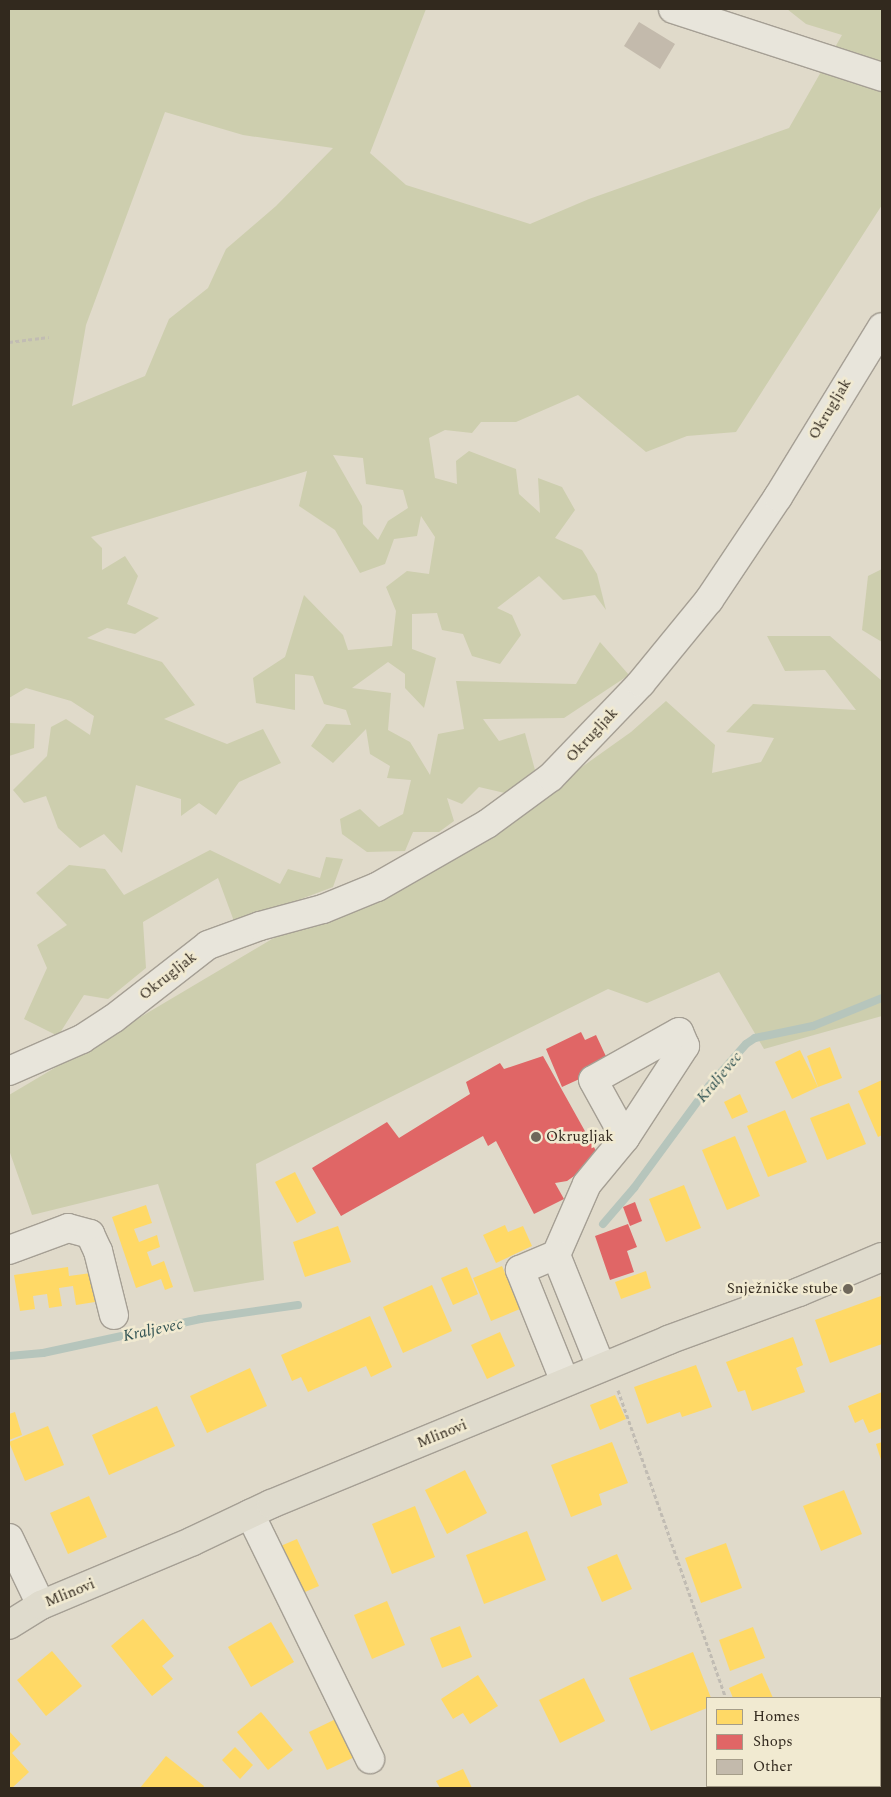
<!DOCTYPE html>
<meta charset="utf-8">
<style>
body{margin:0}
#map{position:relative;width:891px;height:1797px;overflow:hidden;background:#e0daca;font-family:Spectral,serif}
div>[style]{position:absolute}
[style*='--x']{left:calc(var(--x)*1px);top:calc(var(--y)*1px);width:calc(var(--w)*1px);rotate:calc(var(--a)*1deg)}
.green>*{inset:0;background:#cdceae}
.homes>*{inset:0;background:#ffd966}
.shops>*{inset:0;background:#e06666}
.stream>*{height:8px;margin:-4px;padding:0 4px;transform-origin:4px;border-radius:4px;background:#b6c5bc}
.building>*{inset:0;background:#c3baac}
.path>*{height:3px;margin-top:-1.5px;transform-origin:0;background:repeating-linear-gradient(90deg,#c1bcb3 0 4px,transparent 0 6.5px)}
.roads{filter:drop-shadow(1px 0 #a59f94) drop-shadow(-1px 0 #a59f94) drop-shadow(0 1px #a59f94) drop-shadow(0 -1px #a59f94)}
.minor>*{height:28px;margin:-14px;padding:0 14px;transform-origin:14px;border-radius:14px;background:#e8e5db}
.major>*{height:28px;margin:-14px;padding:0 14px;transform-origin:14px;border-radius:14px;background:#dfdbcd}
.dots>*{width:14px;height:14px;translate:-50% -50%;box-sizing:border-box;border:2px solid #f1ead1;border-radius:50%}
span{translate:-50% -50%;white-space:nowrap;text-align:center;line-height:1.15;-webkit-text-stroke:5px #f1ead1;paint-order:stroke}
.street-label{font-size:15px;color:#32291e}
.poi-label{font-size:15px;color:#32291e}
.left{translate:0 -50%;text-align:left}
.right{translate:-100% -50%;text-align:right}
.water-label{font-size:16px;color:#2e5050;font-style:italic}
.frame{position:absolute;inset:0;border:10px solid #32291e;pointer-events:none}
.legend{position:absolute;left:706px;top:1697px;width:175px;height:90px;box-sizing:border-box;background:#f1ead1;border:1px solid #a59d89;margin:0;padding:6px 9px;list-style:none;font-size:15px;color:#32291e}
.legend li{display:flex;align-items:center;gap:10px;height:25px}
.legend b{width:25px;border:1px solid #a59d89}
</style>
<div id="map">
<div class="green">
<i style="clip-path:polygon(evenodd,9px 9px,426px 9px,370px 153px,406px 185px,530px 224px,589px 199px,789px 128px,842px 35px,806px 24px,787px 9px,882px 9px,882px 205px,736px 432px,687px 436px,646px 452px,578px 395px,516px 422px,481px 422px,472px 433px,445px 430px,429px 438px,435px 478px,457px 484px,456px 461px,469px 451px,516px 469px,519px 494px,540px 513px,538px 478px,562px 487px,575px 510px,555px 538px,582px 550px,597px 574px,606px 610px,595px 595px,563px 600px,539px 576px,497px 608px,512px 615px,521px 635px,500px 664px,472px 656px,463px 634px,442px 630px,437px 613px,412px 614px,412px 649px,436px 658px,424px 708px,405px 688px,405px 674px,388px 662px,352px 688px,391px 693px,388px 730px,410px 742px,430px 775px,438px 734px,464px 729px,456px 681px,576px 684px,600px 642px,629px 675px,564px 718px,483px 719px,499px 741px,525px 733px,535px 770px,509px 794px,479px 787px,462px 804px,447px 798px,454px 821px,439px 832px,413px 832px,405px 851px,367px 852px,342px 834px,340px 819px,360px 809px,379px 827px,403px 814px,411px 780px,387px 778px,390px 766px,370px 754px,366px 729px,333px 763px,311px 746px,326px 724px,351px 725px,346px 710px,324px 704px,313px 676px,295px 674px,295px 710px,256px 703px,253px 678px,285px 657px,304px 595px,343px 635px,348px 650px,392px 646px,396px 611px,386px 587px,407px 571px,429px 574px,435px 537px,421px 516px,417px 536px,394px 539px,385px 564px,360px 573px,335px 530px,299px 506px,307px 471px,91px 537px,102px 548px,102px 570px,125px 556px,138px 576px,127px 604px,159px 618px,135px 634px,107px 628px,87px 638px,162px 662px,195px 705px,164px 719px,227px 744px,263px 729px,281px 763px,239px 782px,216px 815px,199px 803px,181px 816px,181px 799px,136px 785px,122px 853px,104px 834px,80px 848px,58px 828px,46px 796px,24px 803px,13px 790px,47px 756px,51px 727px,66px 719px,90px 735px,94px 716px,71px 701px,26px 688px,9px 698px,9px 9px,165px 112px,243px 135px,333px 148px,276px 206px,226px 249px,208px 288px,169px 319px,145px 376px,72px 406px,86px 325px,165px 112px,9px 9px,333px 455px,363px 458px,366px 484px,403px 490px,408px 508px,388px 521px,378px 540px,363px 524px,362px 506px,333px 455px)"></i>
<i style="clip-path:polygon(882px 569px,882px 642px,862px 630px,868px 576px)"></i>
<i style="clip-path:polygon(767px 636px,830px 636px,882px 681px,882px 1016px,764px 1049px,719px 972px,647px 1003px,608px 989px,256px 1164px,264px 1280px,194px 1292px,158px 1184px,32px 1215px,9px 1150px,9px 1095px,272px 939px,454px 858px,631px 732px,666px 701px,715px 745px,712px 773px,761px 762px,774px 738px,726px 732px,753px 704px,856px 710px,825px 670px,785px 671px)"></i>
<i style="clip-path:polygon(9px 723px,35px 724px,34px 748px,9px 756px)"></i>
<i style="clip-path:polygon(210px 850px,280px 884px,288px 869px,320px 878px,326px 857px,343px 859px,333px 887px,235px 924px,218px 878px,143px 922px,146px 968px,108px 999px,84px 995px,58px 1036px,24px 1019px,47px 968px,37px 945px,67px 925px,36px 893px,69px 865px,105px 869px,124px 895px)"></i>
</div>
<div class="homes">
<i style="clip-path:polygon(830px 1047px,842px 1078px,818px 1087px,807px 1056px)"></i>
<i style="clip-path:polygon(800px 1050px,818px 1087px,792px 1099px,775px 1062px)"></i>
<i style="clip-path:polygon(882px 1080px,882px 1135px,878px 1137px,858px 1091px)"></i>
<i style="clip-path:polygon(740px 1094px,748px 1112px,732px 1119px,724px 1102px)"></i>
<i style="clip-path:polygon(849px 1103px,866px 1144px,827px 1160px,810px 1118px)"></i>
<i style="clip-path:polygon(785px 1110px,807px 1162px,768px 1177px,747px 1126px)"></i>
<i style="clip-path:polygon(735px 1136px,760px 1196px,727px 1210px,702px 1150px)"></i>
<i style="clip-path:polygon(295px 1172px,316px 1213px,297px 1223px,275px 1182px)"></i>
<i style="clip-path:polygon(684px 1185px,701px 1228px,666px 1242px,649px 1199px)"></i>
<i style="clip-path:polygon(146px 1205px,152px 1223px,134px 1229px,139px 1242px,157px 1235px,160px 1247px,147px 1252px,152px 1266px,164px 1261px,173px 1287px,165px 1290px,161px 1279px,136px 1288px,112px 1217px)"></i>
<i style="clip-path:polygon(505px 1225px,508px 1232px,523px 1226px,532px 1246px,496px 1263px,483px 1235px)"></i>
<i style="clip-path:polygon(338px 1226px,351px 1262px,305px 1277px,293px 1242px)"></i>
<i style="clip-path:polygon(502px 1266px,520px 1309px,491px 1321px,473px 1278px)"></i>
<i style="clip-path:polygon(68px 1267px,69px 1276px,91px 1273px,95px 1302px,76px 1305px,73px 1286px,59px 1288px,62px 1306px,49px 1308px,47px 1294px,33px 1296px,35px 1309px,20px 1311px,14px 1275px)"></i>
<i style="clip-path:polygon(467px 1267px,478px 1294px,453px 1305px,441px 1278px)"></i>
<i style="clip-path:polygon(646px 1271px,651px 1288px,621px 1299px,615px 1282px)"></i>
<i style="clip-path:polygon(432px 1285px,452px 1331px,403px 1353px,383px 1307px)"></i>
<i style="clip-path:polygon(881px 1296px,882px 1344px,830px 1363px,815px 1320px)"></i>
<i style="clip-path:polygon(370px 1316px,392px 1367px,371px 1377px,366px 1366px,308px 1392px,301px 1377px,292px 1381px,281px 1355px)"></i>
<i style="clip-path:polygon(500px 1332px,515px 1366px,487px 1379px,471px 1345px)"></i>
<i style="clip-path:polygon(793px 1337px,803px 1365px,796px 1368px,805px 1392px,752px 1411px,745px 1390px,738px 1392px,726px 1362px)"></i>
<i style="clip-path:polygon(696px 1365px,712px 1407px,682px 1417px,680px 1412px,647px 1424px,634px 1387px)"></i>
<i style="clip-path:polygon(250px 1368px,267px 1406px,207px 1433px,190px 1396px)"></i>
<i style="clip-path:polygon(882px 1392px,882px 1428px,869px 1433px,863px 1419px,855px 1423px,848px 1406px)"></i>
<i style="clip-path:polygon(615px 1395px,626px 1419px,600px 1430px,590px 1405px)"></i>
<i style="clip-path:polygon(157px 1406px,175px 1446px,109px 1475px,92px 1435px)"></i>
<i style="clip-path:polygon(15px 1412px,22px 1435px,9px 1440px,9px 1414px)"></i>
<i style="clip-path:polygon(48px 1426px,64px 1465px,25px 1481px,9px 1442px)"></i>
<i style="clip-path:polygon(612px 1442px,628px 1483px,599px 1494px,602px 1505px,571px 1517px,551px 1465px)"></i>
<i style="clip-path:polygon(882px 1442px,882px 1463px,876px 1444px)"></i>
<i style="clip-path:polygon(465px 1470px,487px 1513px,447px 1534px,425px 1490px)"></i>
<i style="clip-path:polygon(844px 1490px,862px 1534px,821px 1551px,803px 1506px)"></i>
<i style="clip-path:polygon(89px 1496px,107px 1537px,68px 1554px,50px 1513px)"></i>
<i style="clip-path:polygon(415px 1506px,435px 1557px,392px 1574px,372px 1524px)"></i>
<i style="clip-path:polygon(527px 1531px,546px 1580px,484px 1604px,466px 1555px)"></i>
<i style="clip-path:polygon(297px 1539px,319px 1586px,298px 1595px,276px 1548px)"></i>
<i style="clip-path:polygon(726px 1543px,742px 1588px,701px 1603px,685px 1558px)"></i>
<i style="clip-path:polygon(617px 1554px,632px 1589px,602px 1602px,587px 1567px)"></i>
<i style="clip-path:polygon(387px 1601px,405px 1645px,372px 1659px,354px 1615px)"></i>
<i style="clip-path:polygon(143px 1619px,174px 1656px,162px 1666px,173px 1679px,152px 1696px,111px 1646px)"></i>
<i style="clip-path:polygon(271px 1622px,294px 1662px,251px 1687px,228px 1647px)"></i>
<i style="clip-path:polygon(460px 1626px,472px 1657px,442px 1668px,430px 1638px)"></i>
<i style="clip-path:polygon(753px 1627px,765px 1658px,730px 1671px,719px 1640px)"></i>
<i style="clip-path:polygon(52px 1651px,82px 1686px,46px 1716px,17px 1680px)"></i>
<i style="clip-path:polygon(693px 1652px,711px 1698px,707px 1698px,707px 1708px,651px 1731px,629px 1678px)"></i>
<i style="clip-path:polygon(762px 1673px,773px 1698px,733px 1698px,729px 1688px)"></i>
<i style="clip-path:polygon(478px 1675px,498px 1706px,470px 1724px,463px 1713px,453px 1719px,441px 1699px)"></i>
<i style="clip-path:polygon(584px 1678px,605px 1721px,560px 1743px,539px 1700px)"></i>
<i style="clip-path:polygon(261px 1712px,293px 1750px,268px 1770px,237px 1732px)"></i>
<i style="clip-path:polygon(342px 1716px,361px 1754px,327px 1770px,309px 1732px)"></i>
<i style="clip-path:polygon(9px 1731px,21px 1744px,12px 1753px,29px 1772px,12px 1788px,9px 1788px)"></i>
<i style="clip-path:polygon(235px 1747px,253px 1765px,240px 1779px,222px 1760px)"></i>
<i style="clip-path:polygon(166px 1756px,204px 1786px,203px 1788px,140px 1788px)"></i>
<i style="clip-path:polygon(463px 1769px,472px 1788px,440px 1788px,436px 1781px)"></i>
<i style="clip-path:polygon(712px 1786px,748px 1786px,748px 1788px,712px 1788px)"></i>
</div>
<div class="shops">
<i style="clip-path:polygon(581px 1032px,585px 1040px,596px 1035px,610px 1065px,562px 1087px,546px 1049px)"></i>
<i style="clip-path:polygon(543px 1056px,600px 1158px,567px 1181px,555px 1183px,564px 1199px,534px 1214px,496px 1141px,488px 1146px,483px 1136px,341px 1216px,312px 1168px,387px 1122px,399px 1138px,470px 1094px,466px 1082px,500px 1063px,504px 1069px)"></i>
<i style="clip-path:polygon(635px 1202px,642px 1221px,630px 1226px,623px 1207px)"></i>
<i style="clip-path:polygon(628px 1224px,637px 1247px,627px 1251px,634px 1272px,610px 1280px,595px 1236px)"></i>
</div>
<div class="stream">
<i style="--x:603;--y:1224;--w:48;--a:-49.3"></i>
<i style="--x:634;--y:1188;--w:127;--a:-53.7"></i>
<i style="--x:709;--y:1086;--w:56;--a:-48.6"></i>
<i style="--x:746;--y:1044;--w:11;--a:-34"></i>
<i style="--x:755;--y:1038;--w:59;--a:-11.7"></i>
<i style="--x:813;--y:1026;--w:74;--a:-22.1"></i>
<i style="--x:9;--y:1356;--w:34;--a:-5"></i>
<i style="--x:43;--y:1353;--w:161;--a:-12.2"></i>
<i style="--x:200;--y:1319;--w:99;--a:-8.1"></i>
</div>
<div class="building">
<i style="clip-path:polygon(639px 22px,675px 44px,660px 69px,624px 46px)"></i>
</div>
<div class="path">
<i style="--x:9;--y:342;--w:40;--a:-7.1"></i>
<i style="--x:618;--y:1390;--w:326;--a:70.7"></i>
</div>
<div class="roads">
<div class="minor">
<i style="--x:673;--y:9;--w:220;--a:18"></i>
<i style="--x:9;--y:1071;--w:80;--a:-23.7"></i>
<i style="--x:82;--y:1039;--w:37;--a:-33"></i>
<i style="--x:113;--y:1019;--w:120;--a:-37.9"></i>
<i style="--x:208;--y:945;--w:55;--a:-20.1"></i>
<i style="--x:260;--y:926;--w:65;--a:-15.1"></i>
<i style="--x:323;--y:909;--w:58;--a:-22.2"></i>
<i style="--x:377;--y:887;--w:127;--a:-29.8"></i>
<i style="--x:487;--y:824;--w:79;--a:-36.3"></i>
<i style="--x:551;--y:777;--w:130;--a:-46.2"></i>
<i style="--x:641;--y:683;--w:107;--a:-50.7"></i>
<i style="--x:709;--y:600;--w:124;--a:-56.2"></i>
<i style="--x:778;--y:497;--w:199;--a:-58.5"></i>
<i style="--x:9;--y:1250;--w:63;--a:-20.4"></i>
<i style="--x:68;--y:1228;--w:23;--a:15"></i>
<i style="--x:90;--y:1234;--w:19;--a:65"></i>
<i style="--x:98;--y:1251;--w:66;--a:76"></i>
<i style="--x:556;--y:1255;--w:77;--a:-66.4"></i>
<i style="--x:587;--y:1184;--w:60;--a:-50.4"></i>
<i style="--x:625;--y:1138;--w:110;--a:-56.9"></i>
<i style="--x:685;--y:1046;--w:15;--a:-113"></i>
<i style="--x:679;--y:1032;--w:98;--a:150.8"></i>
<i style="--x:593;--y:1080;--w:66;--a:61.1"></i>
<i style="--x:565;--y:1382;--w:121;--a:-111.9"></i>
<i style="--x:520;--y:1270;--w:39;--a:-23"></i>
<i style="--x:556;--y:1255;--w:121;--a:68.1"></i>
<i style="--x:250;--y:1514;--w:273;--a:63.9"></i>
<i style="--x:9;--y:1538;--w:74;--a:64.5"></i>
</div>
<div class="major">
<i style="--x:9;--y:1625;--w:38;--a:-32"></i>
<i style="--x:41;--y:1605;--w:165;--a:-22.8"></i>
<i style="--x:193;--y:1541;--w:86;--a:-25.4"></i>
<i style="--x:271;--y:1504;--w:430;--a:-22.4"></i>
<i style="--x:668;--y:1340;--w:140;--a:-20.1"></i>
<i style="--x:799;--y:1292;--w:90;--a:-22.9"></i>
</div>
</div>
<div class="dots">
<i style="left:536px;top:1137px;background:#6f675a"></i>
<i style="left:848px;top:1289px;background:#6f675a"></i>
</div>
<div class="street-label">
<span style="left:830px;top:409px;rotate:-59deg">Okrugljak</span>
<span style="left:592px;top:735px;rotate:-47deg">Okrugljak</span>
<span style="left:168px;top:976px;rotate:-38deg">Okrugljak</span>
<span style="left:442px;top:1434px;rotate:-22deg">Mlinovi</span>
<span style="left:70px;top:1593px;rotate:-22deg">Mlinovi</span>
</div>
<div class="poi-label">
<span class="left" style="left:546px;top:1137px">Okrugljak</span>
<span class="right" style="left:838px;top:1289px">Snježničke stube</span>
</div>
<div class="water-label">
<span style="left:719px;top:1077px;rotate:-50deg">Kraljevec</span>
<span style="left:153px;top:1330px;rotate:-12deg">Kraljevec</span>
</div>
<div class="frame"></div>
<ul class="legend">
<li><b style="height:14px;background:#ffd966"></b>Homes</li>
<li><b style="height:14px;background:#e06666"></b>Shops</li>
<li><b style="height:14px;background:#c3baac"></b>Other</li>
</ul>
</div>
